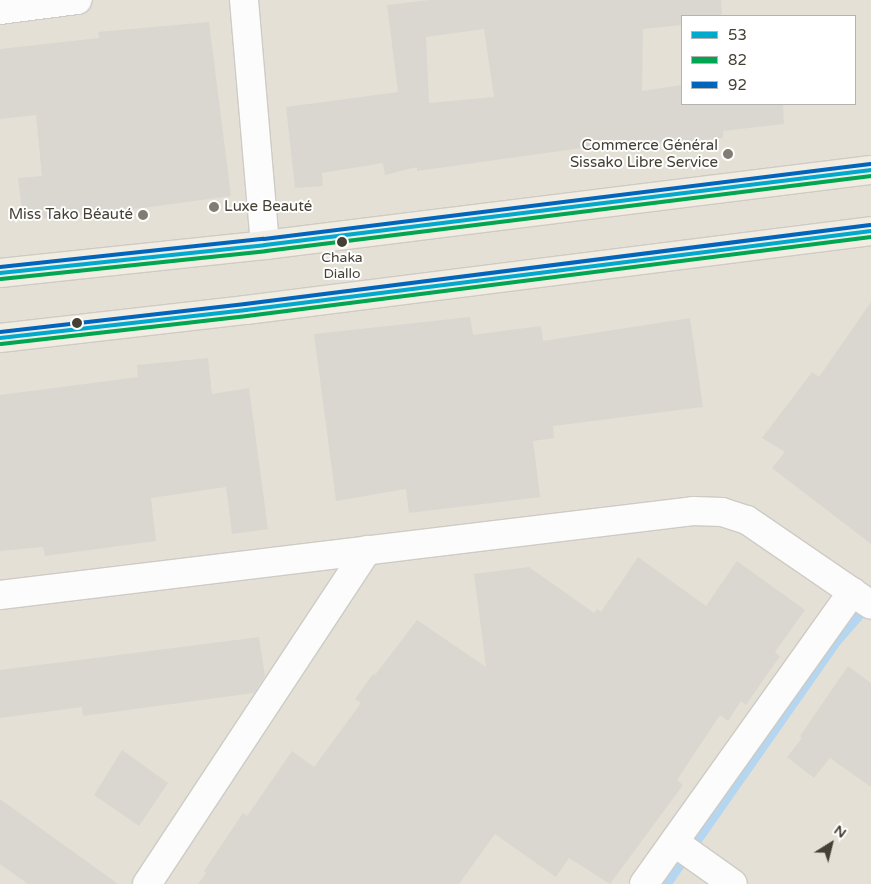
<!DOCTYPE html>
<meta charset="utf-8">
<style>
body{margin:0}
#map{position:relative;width:871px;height:884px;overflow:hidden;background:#f0eee8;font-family:"Varela Round",sans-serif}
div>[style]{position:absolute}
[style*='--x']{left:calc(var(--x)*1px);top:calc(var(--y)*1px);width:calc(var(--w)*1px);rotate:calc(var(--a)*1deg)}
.residential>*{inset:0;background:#e4e0d5}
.stream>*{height:11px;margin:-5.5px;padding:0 5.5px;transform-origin:5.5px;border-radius:5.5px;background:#b5d6f0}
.building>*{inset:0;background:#d9d7d0}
.roads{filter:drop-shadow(1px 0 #cecbc5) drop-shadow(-1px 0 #cecbc5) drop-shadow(0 1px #cecbc5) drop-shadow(0 -1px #cecbc5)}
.minor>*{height:28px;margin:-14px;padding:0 14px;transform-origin:14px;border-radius:14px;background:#fdfcfc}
.primary>*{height:28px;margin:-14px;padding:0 14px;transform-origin:14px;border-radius:14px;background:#f1ede2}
.bus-1>*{height:4px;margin:-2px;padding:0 2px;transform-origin:2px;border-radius:2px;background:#00a9ce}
.bus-2>*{height:4px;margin:-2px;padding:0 2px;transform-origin:2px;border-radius:2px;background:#00a651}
.bus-3>*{height:4px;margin:-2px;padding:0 2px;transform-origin:2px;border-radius:2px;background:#0065bd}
.dots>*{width:14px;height:14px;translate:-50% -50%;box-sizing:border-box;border:2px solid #fff;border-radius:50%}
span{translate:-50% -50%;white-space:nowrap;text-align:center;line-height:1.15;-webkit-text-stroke:4px #fff;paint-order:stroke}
.bus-label{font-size:14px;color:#454034}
.poi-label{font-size:15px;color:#454034}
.right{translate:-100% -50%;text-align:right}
.left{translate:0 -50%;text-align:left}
.legend{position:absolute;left:681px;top:15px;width:175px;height:90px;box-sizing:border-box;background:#fff;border:1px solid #b5b3ae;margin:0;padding:6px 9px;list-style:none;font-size:15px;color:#454034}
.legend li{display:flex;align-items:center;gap:10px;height:25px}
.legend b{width:25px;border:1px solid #b5b3ae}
.north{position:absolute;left:806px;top:819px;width:50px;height:50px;-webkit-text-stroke:4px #fff;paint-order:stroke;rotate:36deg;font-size:14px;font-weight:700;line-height:20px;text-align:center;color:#454034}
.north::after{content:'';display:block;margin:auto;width:18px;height:22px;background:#454034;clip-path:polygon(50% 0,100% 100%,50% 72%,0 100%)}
</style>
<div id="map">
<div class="residential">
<i style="clip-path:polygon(evenodd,0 0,871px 0,871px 884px,0 884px,0 0,682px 16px,855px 16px,855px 104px,682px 104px,682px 16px)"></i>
</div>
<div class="stream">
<i style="--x:665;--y:884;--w:298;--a:-55"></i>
<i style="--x:836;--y:640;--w:50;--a:-49"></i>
</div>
<div class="building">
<i style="clip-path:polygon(evenodd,430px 0,721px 0,722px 16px,682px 16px,682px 25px,643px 29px,642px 91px,682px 85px,682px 104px,783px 104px,784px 124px,723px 131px,723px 138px,633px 147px,632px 141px,417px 171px,417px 167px,385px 175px,383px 163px,322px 173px,323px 186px,295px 188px,286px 107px,398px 92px,387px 5px,430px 0,484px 29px,494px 97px,429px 103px,426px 37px,484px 29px)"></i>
<i style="clip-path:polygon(209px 22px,231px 196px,113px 212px,23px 220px,18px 178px,42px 176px,36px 115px,0 119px,0 49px,99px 38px,98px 32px)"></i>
<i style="clip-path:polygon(871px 302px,871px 544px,772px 468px,785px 452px,762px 438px,812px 372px,819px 377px)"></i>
<i style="clip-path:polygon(470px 317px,473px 335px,541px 326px,543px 341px,690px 318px,703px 407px,553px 426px,554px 438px,533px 441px,540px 497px,409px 513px,406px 489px,336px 501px,314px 334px)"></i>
<i style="clip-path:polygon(208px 358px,212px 394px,249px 388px,268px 529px,232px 534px,226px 487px,151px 498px,156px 541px,45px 556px,43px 547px,0 551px,0 395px,138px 377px,137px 365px)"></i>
<i style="clip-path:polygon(638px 557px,706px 606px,737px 561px,805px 610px,775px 652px,780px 656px,746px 705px,741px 701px,728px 721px,720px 715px,677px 780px,683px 785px,610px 884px,569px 858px,556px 877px,495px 834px,459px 884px,198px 884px,206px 873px,204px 871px,243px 813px,247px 816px,292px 751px,314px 767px,361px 703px,355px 699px,373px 674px,375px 675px,417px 620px,486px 667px,474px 574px,529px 567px,594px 613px,597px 609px,601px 612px)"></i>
<i style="clip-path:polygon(259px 637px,265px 676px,254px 693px,83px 716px,82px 707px,0 718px,0 670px)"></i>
<i style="clip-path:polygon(848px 666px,871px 683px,871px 787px,830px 758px,814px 778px,787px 757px,802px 738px,800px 736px)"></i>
<i style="clip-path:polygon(122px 750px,168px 783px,139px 826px,94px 795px)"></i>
<i style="clip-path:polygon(0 799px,118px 884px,28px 884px,0 864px)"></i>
</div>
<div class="roads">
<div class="minor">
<i style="--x:244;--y:0;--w:246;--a:85.1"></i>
<i style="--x:0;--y:10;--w:78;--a:-7.4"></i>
<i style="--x:0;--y:595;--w:698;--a:-6.91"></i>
<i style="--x:693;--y:511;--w:29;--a:2"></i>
<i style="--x:722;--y:512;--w:26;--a:18"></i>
<i style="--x:747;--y:520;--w:150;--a:34.4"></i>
<i style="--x:674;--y:842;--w:72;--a:35.4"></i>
<i style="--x:147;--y:884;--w:400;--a:-56.6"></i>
<i style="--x:644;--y:884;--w:359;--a:-54.5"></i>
</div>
<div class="primary">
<i style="--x:0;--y:273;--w:266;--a:-6"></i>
<i style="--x:265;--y:245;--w:611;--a:-7.06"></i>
<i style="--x:0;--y:338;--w:248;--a:-6.5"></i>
<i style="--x:246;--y:310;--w:630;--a:-7.2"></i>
</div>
</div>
<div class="bus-1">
<i style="--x:0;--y:273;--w:266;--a:-6"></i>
<i style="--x:265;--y:245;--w:611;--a:-7.06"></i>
<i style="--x:0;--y:338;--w:248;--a:-6.5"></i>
<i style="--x:246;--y:310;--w:630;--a:-7.2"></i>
</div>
<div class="bus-2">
<i style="--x:1;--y:279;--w:266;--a:-6"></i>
<i style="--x:266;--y:251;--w:610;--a:-7.07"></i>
<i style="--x:1;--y:344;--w:248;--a:-6.5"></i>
<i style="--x:247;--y:316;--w:629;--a:-7.22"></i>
</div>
<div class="bus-3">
<i style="--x:0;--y:267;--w:265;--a:-6.1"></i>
<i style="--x:264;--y:239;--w:611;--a:-7.06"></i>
<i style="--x:0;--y:332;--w:247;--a:-6.5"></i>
<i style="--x:245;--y:304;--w:630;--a:-7.2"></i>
</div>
<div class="dots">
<i style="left:728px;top:154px;background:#817d73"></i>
<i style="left:214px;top:207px;background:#817d73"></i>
<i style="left:143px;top:215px;background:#817d73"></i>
<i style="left:342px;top:242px;background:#454034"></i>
<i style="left:77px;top:323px;background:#454034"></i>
</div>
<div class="bus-label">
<span style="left:342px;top:266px">Chaka<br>Diallo</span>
</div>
<div class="poi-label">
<span class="right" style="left:718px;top:154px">Commerce Général<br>Sissako Libre Service</span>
<span class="left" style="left:224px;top:207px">Luxe Beauté</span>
<span class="right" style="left:133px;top:215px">Miss Tako Béauté</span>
</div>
<ul class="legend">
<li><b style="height:6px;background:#00a9ce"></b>53</li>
<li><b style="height:6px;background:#00a651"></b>82</li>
<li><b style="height:6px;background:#0065bd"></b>92</li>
</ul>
<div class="north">N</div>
</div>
